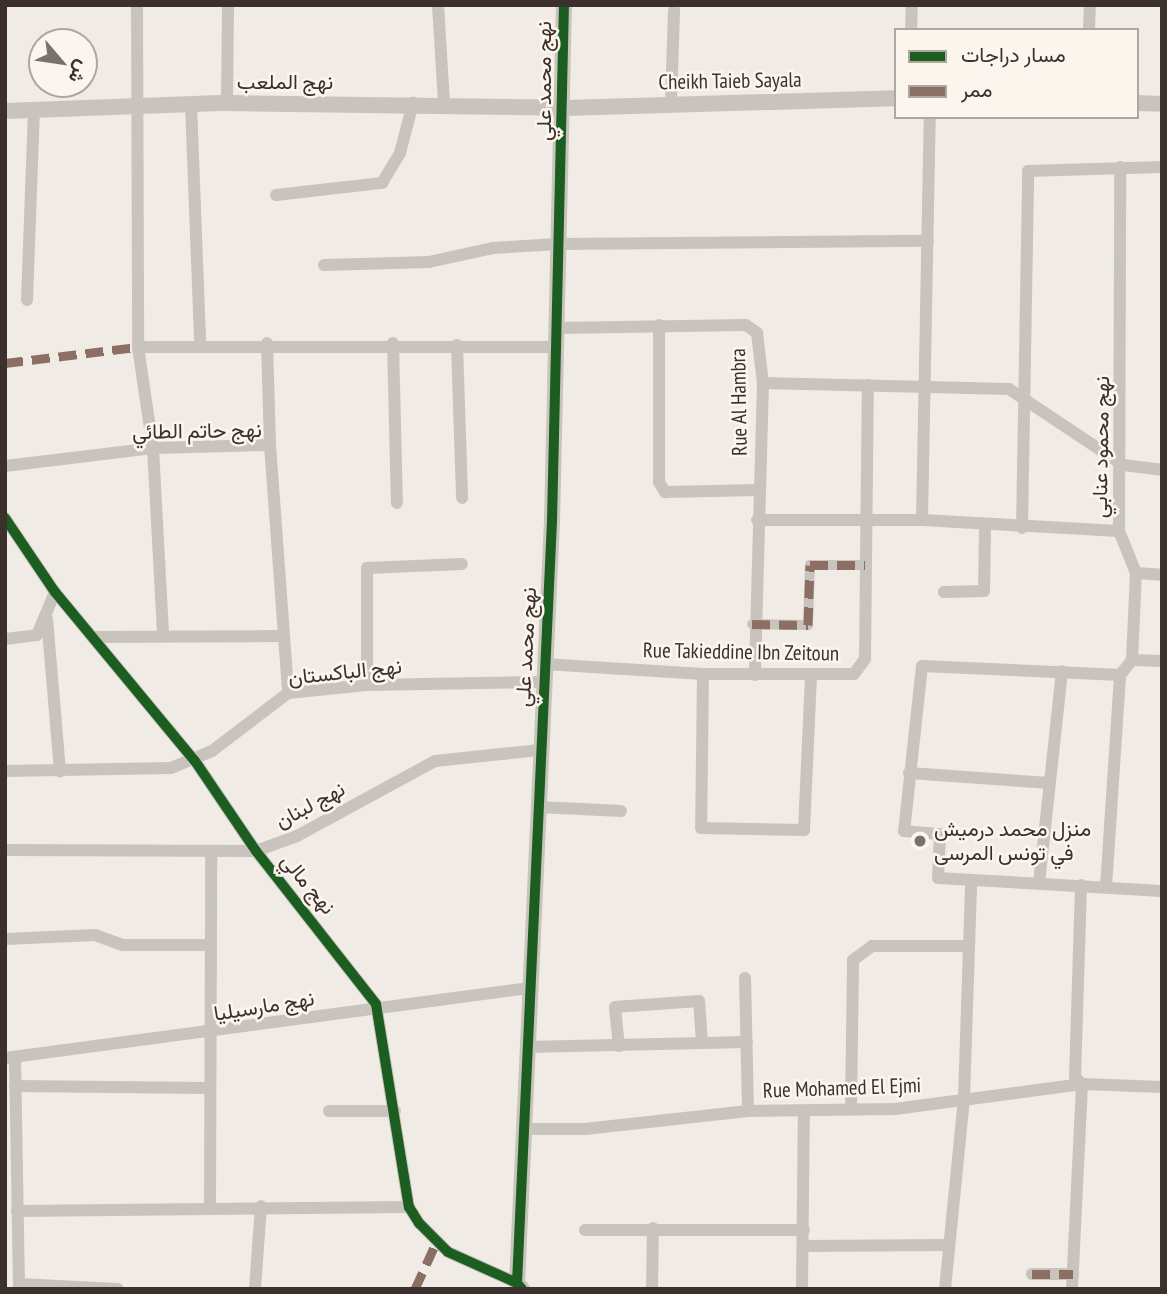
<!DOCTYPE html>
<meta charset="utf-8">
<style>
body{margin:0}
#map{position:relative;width:1167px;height:1294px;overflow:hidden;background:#f0ebe5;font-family:"PT Sans Narrow",Vazirmatn,sans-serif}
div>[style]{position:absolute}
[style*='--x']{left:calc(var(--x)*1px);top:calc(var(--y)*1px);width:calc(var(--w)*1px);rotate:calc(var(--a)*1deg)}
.pedestrian>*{height:10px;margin:-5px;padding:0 5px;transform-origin:5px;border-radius:5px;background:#c9c3be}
.minor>*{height:12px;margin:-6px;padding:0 6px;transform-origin:6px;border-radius:6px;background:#c9c3be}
.tertiary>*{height:16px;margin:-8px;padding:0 8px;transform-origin:8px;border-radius:8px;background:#c9c3be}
.quiet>*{height:9px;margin-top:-4.5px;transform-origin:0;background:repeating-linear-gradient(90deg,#8d6e63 0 18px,transparent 0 27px)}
.cycleway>*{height:10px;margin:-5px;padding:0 5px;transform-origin:5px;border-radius:5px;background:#1b5e20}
.dots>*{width:19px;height:19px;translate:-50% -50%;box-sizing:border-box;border:4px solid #fbf5ee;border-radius:50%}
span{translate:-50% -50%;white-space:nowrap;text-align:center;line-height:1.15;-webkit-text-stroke:5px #fbf5ee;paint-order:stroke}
.street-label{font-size:21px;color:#3b302b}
.poi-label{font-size:21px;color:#3b302b}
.left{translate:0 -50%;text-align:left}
.frame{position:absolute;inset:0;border:7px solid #3b302b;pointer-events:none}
.legend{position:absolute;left:894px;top:28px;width:245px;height:91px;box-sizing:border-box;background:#fbf5ee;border:2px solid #aea6a0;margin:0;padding:9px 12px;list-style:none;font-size:21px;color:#3b302b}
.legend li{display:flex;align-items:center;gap:14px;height:35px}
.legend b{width:35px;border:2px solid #aea6a0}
.north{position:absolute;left:28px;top:28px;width:70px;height:70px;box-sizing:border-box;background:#fbf5ee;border:2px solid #aea6a0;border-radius:50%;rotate:119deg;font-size:19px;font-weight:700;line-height:28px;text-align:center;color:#3b302b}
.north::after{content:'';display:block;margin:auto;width:24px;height:32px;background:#7a716c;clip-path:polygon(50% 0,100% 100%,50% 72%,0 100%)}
</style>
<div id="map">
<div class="pedestrian">
<i style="--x:752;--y:624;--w:56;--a:1"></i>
<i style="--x:808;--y:625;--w:60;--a:-88.1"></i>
<i style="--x:810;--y:565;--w:55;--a:0"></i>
</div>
<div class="minor">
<i style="--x:137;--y:5;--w:342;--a:89.8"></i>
<i style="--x:138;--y:347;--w:102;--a:81.6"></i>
<i style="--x:153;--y:448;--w:187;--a:86.9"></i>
<i style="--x:438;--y:5;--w:97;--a:86.5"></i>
<i style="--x:911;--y:30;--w:25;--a:-88"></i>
<i style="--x:1089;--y:30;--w:25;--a:-88"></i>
<i style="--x:671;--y:102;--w:92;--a:-88.1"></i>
<i style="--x:227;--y:103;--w:98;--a:-89.4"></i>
<i style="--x:191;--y:104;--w:239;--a:87.8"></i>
<i style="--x:276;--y:195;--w:107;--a:-6.5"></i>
<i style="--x:382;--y:183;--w:35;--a:-59"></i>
<i style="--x:400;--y:153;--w:52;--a:-75.4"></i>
<i style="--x:324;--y:265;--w:105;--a:-1.6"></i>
<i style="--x:429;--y:262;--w:66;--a:-12.3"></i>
<i style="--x:493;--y:248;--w:66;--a:-3.5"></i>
<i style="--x:559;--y:244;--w:369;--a:-0.5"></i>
<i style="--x:27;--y:300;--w:190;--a:-87.9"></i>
<i style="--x:659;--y:325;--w:157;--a:90"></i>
<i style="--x:659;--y:482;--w:12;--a:59"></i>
<i style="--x:665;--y:492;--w:93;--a:-1.2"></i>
<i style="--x:557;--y:328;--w:189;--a:-0.9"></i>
<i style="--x:746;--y:325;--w:14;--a:36"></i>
<i style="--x:757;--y:333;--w:50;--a:83.2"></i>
<i style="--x:763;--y:383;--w:292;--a:91.6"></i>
<i style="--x:267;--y:343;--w:102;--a:88.3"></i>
<i style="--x:393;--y:343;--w:160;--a:88.6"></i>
<i style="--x:457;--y:345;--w:153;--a:88.1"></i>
<i style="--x:138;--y:347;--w:418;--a:0"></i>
<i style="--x:763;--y:383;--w:246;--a:1.4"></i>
<i style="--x:1009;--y:389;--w:137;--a:33.7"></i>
<i style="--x:1123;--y:465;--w:39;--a:7"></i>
<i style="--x:5;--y:466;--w:149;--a:-6.9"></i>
<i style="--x:153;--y:448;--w:117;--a:-1.5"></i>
<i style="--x:270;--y:445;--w:249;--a:85.8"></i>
<i style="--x:5;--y:518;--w:89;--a:56"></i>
<i style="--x:55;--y:592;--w:219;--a:50.4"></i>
<i style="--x:195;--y:761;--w:109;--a:55.9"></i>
<i style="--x:256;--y:851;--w:194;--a:51.9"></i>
<i style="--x:376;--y:1004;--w:206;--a:80.8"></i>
<i style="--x:409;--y:1207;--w:19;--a:58"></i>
<i style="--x:419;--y:1223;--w:41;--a:45"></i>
<i style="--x:448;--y:1252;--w:76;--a:24.2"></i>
<i style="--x:757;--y:520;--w:165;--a:0"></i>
<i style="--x:922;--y:520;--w:197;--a:3.2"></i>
<i style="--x:922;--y:520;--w:403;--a:-88.9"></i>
<i style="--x:1022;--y:528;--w:357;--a:-89"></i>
<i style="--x:1028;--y:171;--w:134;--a:-1.7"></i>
<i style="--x:1136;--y:573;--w:26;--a:4"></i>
<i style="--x:944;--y:592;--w:40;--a:-1.4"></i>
<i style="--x:984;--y:591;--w:64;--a:-89.1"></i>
<i style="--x:47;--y:619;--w:153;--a:85.1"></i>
<i style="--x:93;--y:637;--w:186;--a:-0.3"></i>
<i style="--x:5;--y:639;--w:32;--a:-7"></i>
<i style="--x:37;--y:635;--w:47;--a:-67.3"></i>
<i style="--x:1132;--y:660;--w:30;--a:2"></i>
<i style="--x:544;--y:664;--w:159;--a:3.6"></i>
<i style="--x:703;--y:674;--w:151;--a:0"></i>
<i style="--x:854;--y:674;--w:19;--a:-54"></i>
<i style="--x:865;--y:659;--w:274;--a:-89.4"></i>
<i style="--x:703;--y:674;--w:154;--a:90.7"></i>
<i style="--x:701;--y:828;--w:103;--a:1.1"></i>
<i style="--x:804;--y:830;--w:154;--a:-87.4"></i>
<i style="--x:1120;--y:675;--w:198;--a:-177.4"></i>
<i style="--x:922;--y:666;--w:166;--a:96.2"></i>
<i style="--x:904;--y:831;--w:36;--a:5"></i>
<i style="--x:940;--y:834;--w:44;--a:92.6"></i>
<i style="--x:938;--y:878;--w:224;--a:3.3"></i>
<i style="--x:367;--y:685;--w:117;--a:-90"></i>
<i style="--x:367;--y:568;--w:95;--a:-2.4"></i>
<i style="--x:5;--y:771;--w:166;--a:-1"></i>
<i style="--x:171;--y:768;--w:44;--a:-22.5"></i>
<i style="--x:212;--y:751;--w:96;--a:-37.3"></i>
<i style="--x:288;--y:693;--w:79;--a:-5.8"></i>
<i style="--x:367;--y:685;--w:176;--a:-1"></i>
<i style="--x:909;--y:773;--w:141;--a:4.1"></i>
<i style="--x:539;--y:807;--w:82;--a:2.8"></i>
<i style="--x:5;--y:850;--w:251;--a:0.2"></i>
<i style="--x:256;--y:851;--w:44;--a:-20.1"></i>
<i style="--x:297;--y:836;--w:157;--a:-28.5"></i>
<i style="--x:435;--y:761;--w:106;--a:-6"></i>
<i style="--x:1039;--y:883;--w:213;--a:-83.8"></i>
<i style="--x:1106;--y:887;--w:212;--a:-86.2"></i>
<i style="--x:1120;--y:675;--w:19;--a:-51"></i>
<i style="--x:1132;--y:660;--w:87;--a:-87.4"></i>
<i style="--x:1136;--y:573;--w:45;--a:-112"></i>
<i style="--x:1119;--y:531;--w:364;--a:-89.8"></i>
<i style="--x:5;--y:939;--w:90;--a:-2.5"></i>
<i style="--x:95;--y:935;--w:30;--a:20"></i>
<i style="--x:123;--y:945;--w:86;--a:0"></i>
<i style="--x:745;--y:978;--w:133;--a:88.7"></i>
<i style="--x:619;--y:1046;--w:39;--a:-96"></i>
<i style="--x:615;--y:1007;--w:84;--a:-4.1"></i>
<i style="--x:699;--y:1001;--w:41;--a:85.8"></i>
<i style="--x:527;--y:1047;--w:220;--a:-1.3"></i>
<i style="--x:5;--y:1058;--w:529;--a:-7.61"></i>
<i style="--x:15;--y:1058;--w:231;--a:89"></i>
<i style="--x:15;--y:1086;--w:192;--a:0.6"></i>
<i style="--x:851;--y:1108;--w:148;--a:-89.2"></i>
<i style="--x:853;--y:960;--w:24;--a:-36"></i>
<i style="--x:872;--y:946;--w:97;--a:0"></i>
<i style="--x:329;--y:1111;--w:66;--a:0"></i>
<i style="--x:524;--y:1129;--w:61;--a:0"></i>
<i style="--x:585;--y:1129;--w:164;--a:-6.3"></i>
<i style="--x:748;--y:1111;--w:147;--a:-0.8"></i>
<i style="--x:895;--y:1109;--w:189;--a:-7.6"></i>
<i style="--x:1082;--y:1084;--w:80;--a:2.1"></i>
<i style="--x:210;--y:1205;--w:353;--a:-89.8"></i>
<i style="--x:17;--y:1211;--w:392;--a:-0.6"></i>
<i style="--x:585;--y:1230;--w:219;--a:0"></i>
<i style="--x:803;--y:1246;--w:143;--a:-0.4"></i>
<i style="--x:1032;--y:1274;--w:41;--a:0"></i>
<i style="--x:19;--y:1284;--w:99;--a:2.9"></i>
<i style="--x:255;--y:1289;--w:83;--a:-85.9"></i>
<i style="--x:652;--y:1289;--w:61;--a:-89.1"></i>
<i style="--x:802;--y:1289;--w:178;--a:-89.4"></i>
<i style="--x:945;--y:1289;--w:192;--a:-84.3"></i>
<i style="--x:964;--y:1098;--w:215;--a:-88.1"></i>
<i style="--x:1072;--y:1289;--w:205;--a:-87.2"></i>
<i style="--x:1082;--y:1084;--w:10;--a:-135"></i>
<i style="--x:1075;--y:1077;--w:192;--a:-88.2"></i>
</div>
<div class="tertiary">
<i style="--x:1137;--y:103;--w:25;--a:2"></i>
<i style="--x:5;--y:111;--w:222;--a:-2.1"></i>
<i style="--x:227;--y:103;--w:338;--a:0.8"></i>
<i style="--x:565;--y:108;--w:331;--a:-1.7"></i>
<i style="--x:522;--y:1289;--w:8;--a:-130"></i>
<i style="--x:517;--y:1283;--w:763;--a:-87.37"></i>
<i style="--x:552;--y:521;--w:516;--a:-88.67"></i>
</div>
<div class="quiet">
<i style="--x:5;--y:363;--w:134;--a:-6.9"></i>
<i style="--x:752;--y:624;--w:56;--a:1"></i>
<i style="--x:808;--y:625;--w:60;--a:-88.1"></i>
<i style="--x:810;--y:565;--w:55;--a:0"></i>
<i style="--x:1032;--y:1274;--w:41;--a:0"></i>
<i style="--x:415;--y:1289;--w:51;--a:-65.5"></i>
</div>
<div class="cycleway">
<i style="--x:5;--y:518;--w:89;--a:56"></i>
<i style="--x:55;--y:592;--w:219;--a:50.4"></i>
<i style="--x:195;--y:761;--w:109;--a:55.9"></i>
<i style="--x:256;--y:851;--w:194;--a:51.9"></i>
<i style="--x:376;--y:1004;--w:206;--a:80.8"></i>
<i style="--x:409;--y:1207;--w:19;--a:58"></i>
<i style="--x:419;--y:1223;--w:41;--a:45"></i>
<i style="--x:448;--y:1252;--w:76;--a:24.2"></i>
<i style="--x:522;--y:1289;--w:8;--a:-130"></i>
<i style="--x:517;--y:1283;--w:763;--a:-87.37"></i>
<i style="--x:552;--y:521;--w:516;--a:-88.67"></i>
</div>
<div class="dots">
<i style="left:920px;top:841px;background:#7a716c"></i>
</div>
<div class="street-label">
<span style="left:544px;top:81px;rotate:-90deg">نهج محمد علي</span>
<span style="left:730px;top:81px;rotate:-1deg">Cheikh Taieb Sayala</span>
<span style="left:285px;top:82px">نهج الملعب</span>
<span style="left:739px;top:402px;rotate:-91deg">Rue Al Hambra</span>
<span style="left:197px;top:431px;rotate:-1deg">نهج حاتم الطائي</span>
<span style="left:1101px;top:447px;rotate:-89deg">نهج محمود عنابي</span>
<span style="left:526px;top:647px;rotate:-87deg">نهج محمد علي</span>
<span style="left:741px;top:652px;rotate:1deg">Rue Takieddine Ibn Zeitoun</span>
<span style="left:345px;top:672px;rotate:-6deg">نهج الباكستان</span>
<span style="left:310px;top:805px;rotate:-28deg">نهج لبنان</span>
<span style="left:308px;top:884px;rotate:50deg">نهج مالي</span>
<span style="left:264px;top:1006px;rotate:-9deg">نهج مارسيليا</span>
<span style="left:842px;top:1088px;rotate:-2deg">Rue Mohamed El Ejmi</span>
</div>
<div class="poi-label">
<span class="left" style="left:934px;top:841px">منزل محمد درميش<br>في تونس المرسى</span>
</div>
<div class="frame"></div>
<ul class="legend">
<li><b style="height:9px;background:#1b5e20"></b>مسار دراجات</li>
<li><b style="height:9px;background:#8d6e63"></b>ممر</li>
</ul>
<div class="north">ش</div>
</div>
